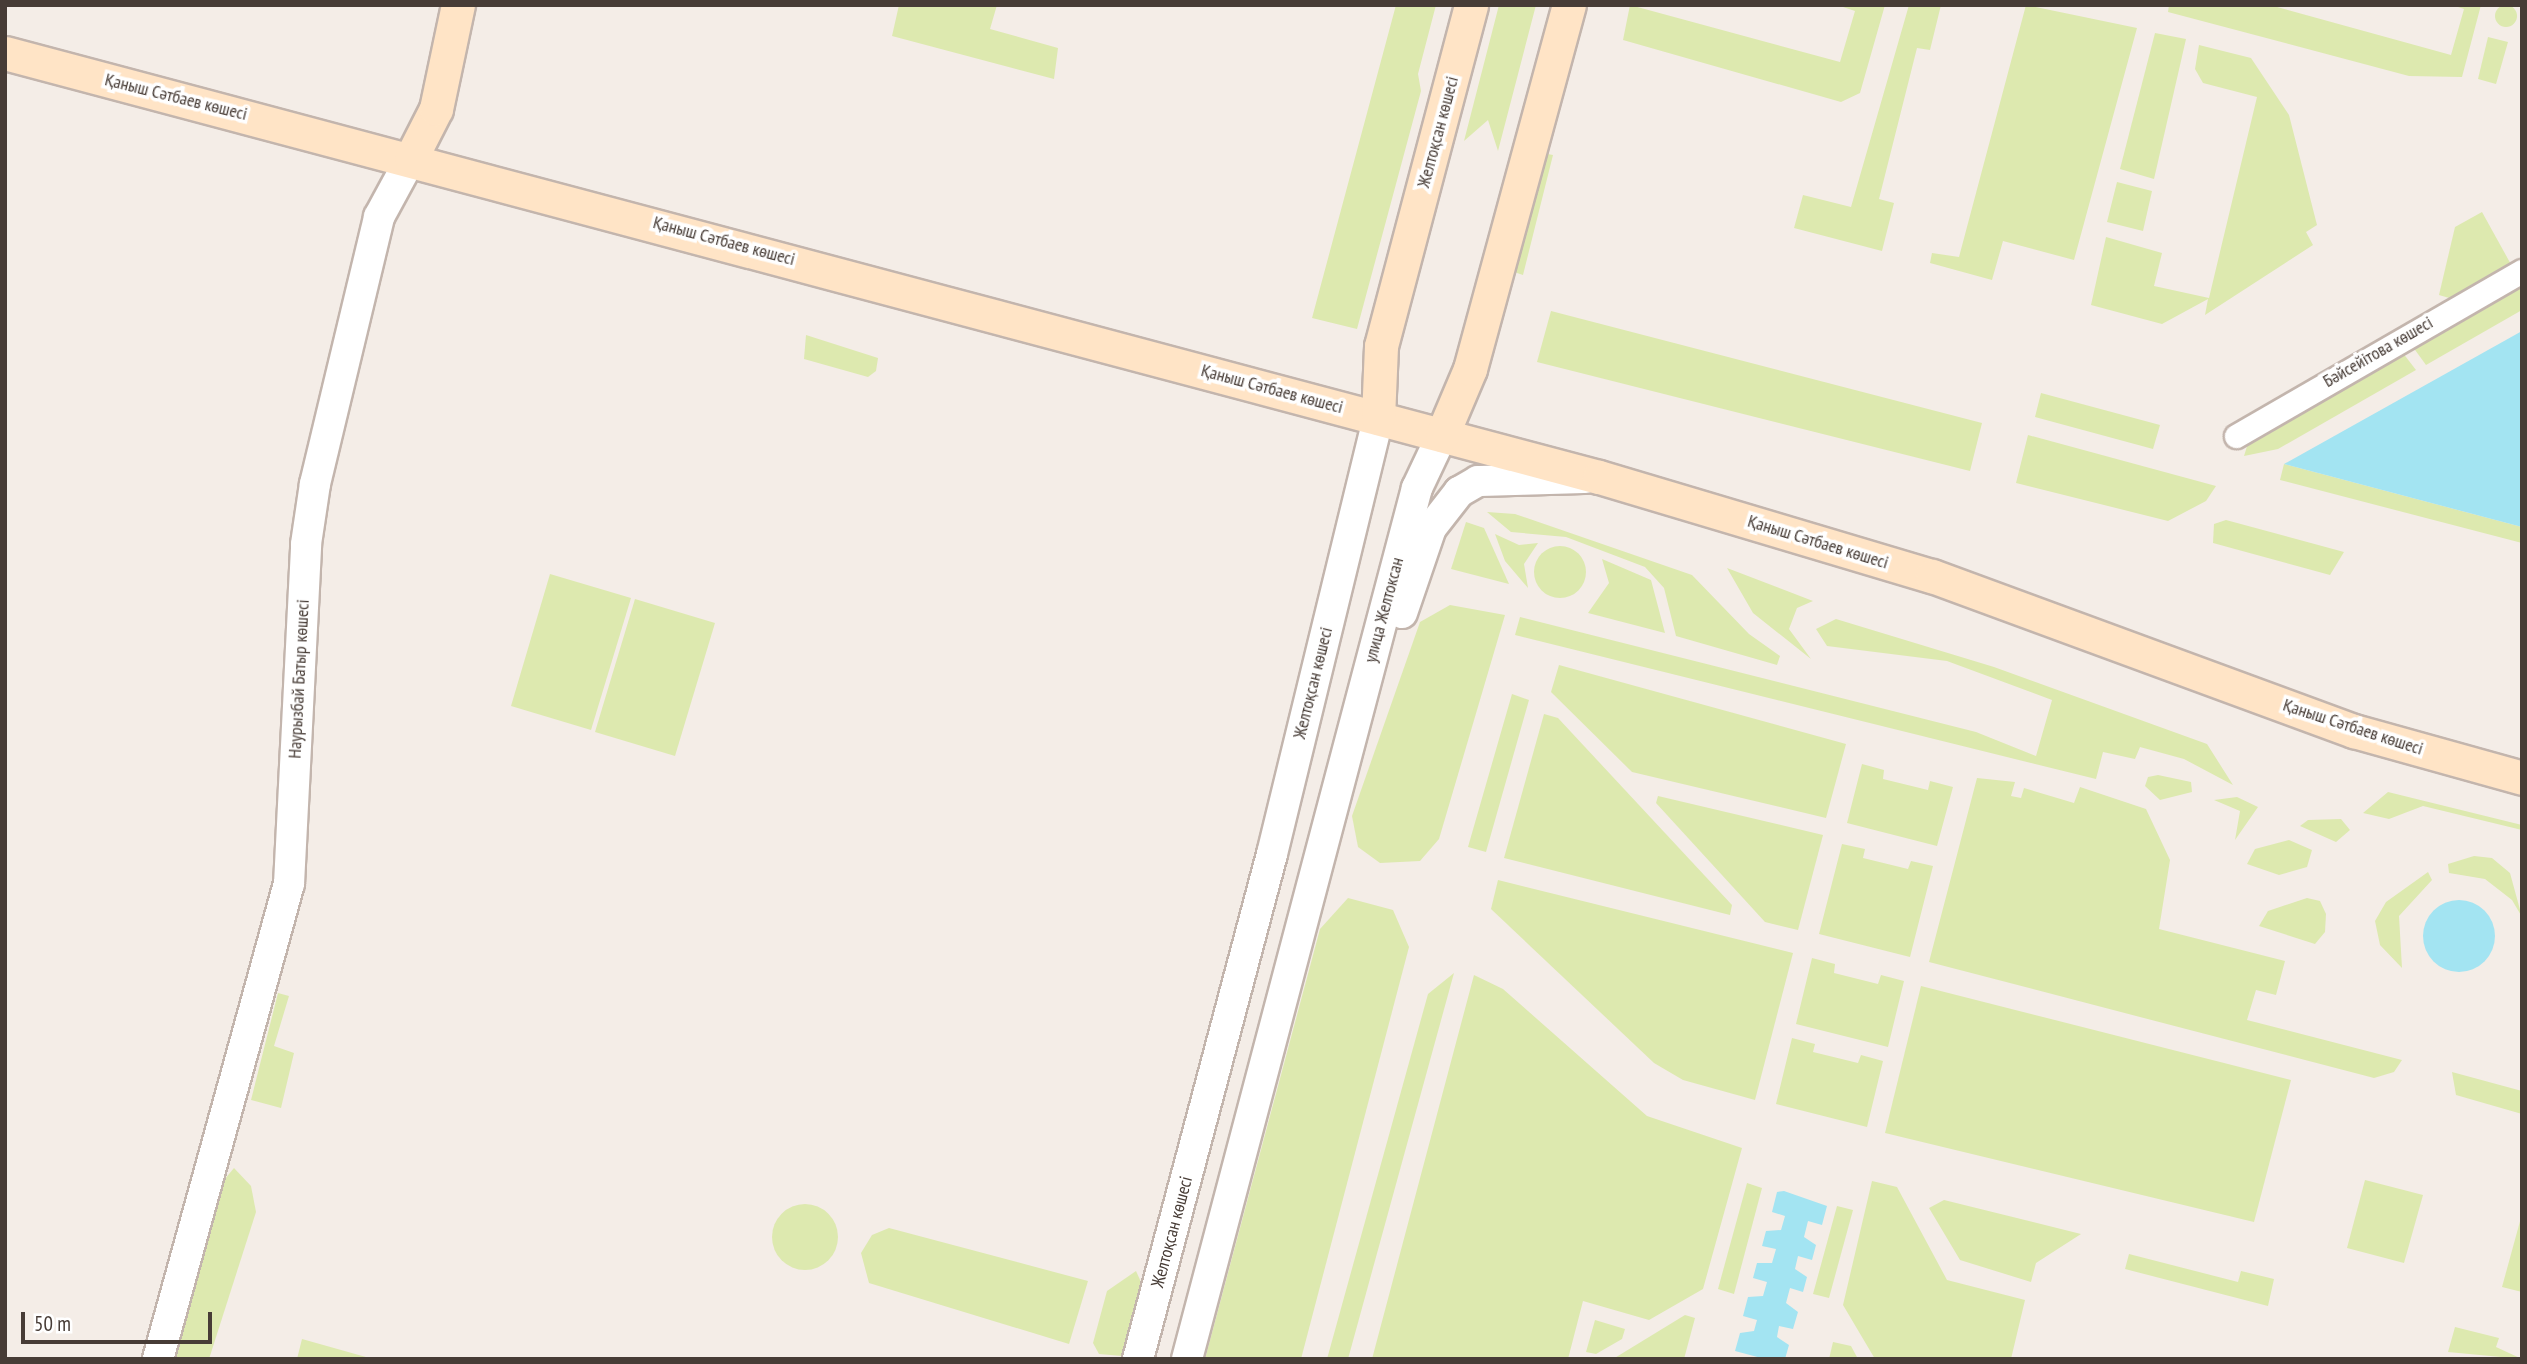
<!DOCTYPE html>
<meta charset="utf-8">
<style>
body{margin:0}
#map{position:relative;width:2527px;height:1364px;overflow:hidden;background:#f4ede7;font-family:"PT Sans Narrow",sans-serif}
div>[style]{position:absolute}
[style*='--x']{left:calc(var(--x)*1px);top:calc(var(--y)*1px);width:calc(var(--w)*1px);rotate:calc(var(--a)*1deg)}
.green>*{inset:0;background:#dde9af}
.round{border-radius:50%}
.water>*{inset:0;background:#a3e4f2}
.roads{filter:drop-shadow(2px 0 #c3b5ad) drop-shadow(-2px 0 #c3b5ad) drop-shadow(0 2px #c3b5ad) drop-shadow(0 -2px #c3b5ad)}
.minor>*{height:23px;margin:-11.5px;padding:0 11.5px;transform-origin:11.5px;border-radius:11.5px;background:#fff}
.tertiary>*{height:30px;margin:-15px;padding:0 15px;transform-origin:15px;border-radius:15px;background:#fff}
.secondary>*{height:33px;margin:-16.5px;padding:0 16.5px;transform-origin:16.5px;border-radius:16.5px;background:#ffe4c6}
span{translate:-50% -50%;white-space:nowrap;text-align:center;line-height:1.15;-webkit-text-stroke:7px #fff;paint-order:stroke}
.street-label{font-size:18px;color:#473c36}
.frame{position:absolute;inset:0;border:7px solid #473c36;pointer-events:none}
.scale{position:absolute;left:21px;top:1312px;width:191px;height:32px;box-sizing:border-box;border:4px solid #473c36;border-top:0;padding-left:9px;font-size:21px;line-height:24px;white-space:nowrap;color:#473c36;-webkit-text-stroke:5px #fff;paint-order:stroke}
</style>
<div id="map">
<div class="green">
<i style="clip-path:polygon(899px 5px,997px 5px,990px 29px,1058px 48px,1054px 79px,892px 36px)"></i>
<i style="clip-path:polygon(1396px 5px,1436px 5px,1418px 74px,1421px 91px,1357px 329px,1312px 318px)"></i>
<i style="clip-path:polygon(1499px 5px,1536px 5px,1498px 151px,1488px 120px,1464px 141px)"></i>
<i style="clip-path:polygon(1630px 5px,1840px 62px,1855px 11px,1837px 5px,1885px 5px,1860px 93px,1841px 102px,1623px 40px)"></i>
<i style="clip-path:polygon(1909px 5px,1941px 5px,1930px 50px,1917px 48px,1879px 199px,1894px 203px,1882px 251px,1794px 228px,1803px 195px,1851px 207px)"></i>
<i style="clip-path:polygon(2026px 5px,2137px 28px,2074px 260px,2003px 241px,1992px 280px,1930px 263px,1932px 253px,1959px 257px)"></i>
<i style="clip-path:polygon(2169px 5px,2270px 5px,2451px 55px,2464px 9px,2452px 5px,2481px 5px,2462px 77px,2409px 76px,2168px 12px)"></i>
<i class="round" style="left:2495px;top:5px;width:22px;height:22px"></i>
<i style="clip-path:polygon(2155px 33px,2186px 39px,2154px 179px,2120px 169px)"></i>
<i style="clip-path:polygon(2488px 37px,2508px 42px,2496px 84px,2478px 79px)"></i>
<i style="clip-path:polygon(2199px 45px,2251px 58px,2289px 115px,2317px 225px,2306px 232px,2313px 245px,2205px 315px,2208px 299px,2162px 324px,2091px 305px,2106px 237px,2162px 253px,2154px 286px,2209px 298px,2257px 97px,2203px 83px,2195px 69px)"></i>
<i style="clip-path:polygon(1542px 153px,1553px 155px,1523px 275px,1511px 271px)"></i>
<i style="clip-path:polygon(2117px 182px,2152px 191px,2143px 231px,2107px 222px)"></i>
<i style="clip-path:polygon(2482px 212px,2513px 268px,2456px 300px,2439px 295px,2455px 227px)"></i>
<i style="clip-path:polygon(2522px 280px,2522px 310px,2426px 365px,2410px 343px)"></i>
<i style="clip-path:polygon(1551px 311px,1982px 423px,1970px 471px,1537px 362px)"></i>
<i style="clip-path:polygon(806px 335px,878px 358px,876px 371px,868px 377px,804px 359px)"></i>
<i style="clip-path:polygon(2399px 348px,2416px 370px,2278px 449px,2244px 456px,2250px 437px)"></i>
<i style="clip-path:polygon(2041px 393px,2160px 425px,2153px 449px,2035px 417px)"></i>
<i style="clip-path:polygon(2028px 435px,2216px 486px,2206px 501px,2168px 521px,2016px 483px)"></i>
<i style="clip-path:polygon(2284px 464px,2522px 527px,2522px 543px,2280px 480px)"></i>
<i style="clip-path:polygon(1487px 512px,1515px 514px,1692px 575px,1749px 634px,1780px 656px,1777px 665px,1676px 636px,1664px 588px,1645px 567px,1566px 537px,1511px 532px)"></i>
<i style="clip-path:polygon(2226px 520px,2344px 552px,2330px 575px,2213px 543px,2214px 524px)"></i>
<i style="clip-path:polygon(1466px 522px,1484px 528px,1509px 584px,1451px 569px)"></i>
<i style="clip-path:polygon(1495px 534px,1519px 545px,1538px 543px,1524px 564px,1528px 588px,1505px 561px)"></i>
<i class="round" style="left:1534px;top:546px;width:52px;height:52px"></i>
<i style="clip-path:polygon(1602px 559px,1651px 580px,1665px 633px,1588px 613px,1609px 583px)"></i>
<i style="clip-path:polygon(1727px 568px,1813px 601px,1797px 608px,1789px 629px,1811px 659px,1753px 613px)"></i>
<i style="clip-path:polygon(550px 574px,631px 598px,591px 730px,511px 706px)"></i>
<i style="clip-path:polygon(635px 599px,715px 623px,675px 756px,595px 732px)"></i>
<i style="clip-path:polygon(1450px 605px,1505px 615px,1439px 839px,1420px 861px,1380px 863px,1358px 847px,1352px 816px,1420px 622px)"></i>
<i style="clip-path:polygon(1520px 617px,1976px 732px,2036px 756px,2052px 700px,1947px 661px,1827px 646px,1816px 629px,1836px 619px,1994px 667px,2207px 744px,2233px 785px,2184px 759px,2140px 747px,2135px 759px,2103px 752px,2096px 779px,1515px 635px)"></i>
<i style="clip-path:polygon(1559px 665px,1846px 744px,1826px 818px,1632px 772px,1551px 692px)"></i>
<i style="clip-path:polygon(1512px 694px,1529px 700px,1486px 852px,1468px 847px)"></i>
<i style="clip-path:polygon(1544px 714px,1558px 718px,1732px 905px,1730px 915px,1504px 858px)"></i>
<i style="clip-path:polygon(1862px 764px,1884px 770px,1883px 779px,1928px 790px,1930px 781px,1953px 787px,1937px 846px,1847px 823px)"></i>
<i style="clip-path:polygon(2158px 775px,2191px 782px,2192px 792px,2160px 800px,2145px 786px,2148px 777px)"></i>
<i style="clip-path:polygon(1977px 778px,2015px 782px,2011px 796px,2021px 798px,2024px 788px,2074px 803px,2080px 787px,2146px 809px,2170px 860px,2159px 929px,2285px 961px,2276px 995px,2256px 990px,2247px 1020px,2402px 1060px,2394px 1072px,2374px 1078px,1929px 962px)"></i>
<i style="clip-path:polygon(2388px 792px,2522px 825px,2522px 830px,2423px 806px,2389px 819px,2363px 813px)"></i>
<i style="clip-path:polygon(1658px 796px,1823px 835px,1798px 930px,1765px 922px,1656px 803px)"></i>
<i style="clip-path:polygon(2237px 797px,2258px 807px,2235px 840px,2240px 811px,2214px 800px)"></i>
<i style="clip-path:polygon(2341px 819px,2350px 830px,2336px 842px,2300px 826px,2308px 820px)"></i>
<i style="clip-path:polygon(2289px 840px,2312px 850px,2307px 867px,2279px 875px,2247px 864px,2255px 849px)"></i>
<i style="clip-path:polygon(1842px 844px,1865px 849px,1863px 858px,1908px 869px,1911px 861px,1933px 866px,1910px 957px,1819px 934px)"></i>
<i style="clip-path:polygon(2474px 856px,2492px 858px,2510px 873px,2522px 917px,2512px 900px,2485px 879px,2449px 873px,2448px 864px)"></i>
<i style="clip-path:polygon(2428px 872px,2432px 880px,2399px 916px,2402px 968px,2380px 945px,2375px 921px,2386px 902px)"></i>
<i style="clip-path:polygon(1498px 880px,1793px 953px,1755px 1100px,1683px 1080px,1654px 1063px,1491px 909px)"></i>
<i style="clip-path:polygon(1348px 898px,1393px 910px,1409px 947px,1301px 1359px,1205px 1359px,1320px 929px)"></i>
<i style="clip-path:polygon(2307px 898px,2320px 901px,2326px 914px,2325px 932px,2315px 944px,2259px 926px,2268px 911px)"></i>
<i style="clip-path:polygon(1812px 958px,1835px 964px,1834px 973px,1878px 984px,1881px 975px,1904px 981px,1888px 1047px,1796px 1024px)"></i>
<i style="clip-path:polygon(1454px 973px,1348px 1359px,1327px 1359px,1428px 994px)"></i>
<i style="clip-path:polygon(1474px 975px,1503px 989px,1647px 1116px,1742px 1148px,1703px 1289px,1649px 1320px,1583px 1301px,1568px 1359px,1372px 1359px)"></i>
<i style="clip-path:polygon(1921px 986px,2291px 1080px,2254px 1222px,1885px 1133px)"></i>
<i style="clip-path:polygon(278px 993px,289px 996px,274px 1046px,294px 1053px,281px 1108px,251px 1100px)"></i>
<i style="clip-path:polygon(1792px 1038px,1815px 1044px,1813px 1052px,1858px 1063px,1861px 1055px,1883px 1061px,1867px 1127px,1776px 1104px)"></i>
<i style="clip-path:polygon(2452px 1072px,2522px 1091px,2522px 1114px,2456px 1095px)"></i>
<i style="clip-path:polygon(234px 1168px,251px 1186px,256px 1212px,209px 1359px,173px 1359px,219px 1186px)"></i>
<i style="clip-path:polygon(2365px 1180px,2423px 1195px,2404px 1263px,2347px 1248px)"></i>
<i style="clip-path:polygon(1872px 1181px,1897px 1187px,1947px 1280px,2025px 1300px,2011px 1359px,1875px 1359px,1843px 1305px)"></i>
<i style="clip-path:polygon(1747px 1183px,1762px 1188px,1734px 1294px,1718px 1289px)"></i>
<i style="clip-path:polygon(1944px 1200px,2081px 1234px,2036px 1263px,2031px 1282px,1960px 1260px,1929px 1208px)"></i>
<i class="round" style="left:772px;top:1204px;width:66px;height:66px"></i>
<i style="clip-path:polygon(1837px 1206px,1853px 1210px,1829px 1298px,1813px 1294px)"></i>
<i style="clip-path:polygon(2522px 1214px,2522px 1292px,2502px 1287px)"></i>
<i style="clip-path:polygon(889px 1228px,1088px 1281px,1069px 1344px,869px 1283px,861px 1253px,872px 1235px)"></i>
<i style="clip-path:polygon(2129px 1254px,2238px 1282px,2241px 1271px,2274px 1279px,2268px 1306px,2125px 1269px)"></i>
<i style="clip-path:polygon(1136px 1271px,1141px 1282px,1122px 1356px,1099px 1354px,1093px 1343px,1107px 1291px)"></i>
<i style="clip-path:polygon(1685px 1315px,1695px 1318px,1684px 1359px,1613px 1359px)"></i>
<i style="clip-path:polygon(1595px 1320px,1625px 1329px,1622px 1339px,1596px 1354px,1586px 1352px)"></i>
<i style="clip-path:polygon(2455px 1327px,2499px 1338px,2496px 1347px,2522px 1359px,2448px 1352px)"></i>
<i style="clip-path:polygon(302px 1339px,373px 1359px,297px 1359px)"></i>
<i style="clip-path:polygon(1833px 1342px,1851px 1346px,1858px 1359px,1829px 1359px)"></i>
</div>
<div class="water">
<i style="clip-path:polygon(2522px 331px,2522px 527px,2284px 464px)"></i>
<i class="round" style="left:2423px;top:900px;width:72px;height:72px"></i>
<i style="clip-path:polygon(1784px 1191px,1827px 1206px,1822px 1225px,1808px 1221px,1804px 1237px,1816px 1245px,1812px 1260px,1798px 1256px,1795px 1269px,1807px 1277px,1803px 1292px,1790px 1288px,1786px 1303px,1798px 1312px,1793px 1329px,1779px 1326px,1777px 1337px,1789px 1345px,1785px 1359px,1765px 1359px,1735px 1351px,1740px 1333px,1754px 1331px,1757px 1320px,1743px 1316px,1748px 1297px,1763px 1296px,1767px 1282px,1753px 1278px,1757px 1263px,1772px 1263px,1776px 1249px,1762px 1246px,1766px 1231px,1781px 1230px,1785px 1216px,1772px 1212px,1777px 1192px)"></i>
</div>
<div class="roads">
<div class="minor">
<i style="--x:2236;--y:436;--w:330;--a:-30"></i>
</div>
<div class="tertiary">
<i style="--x:1402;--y:613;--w:90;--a:-71.2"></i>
<i style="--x:1431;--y:528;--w:46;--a:-52.1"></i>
<i style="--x:1459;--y:492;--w:22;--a:-30"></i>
<i style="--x:1478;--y:481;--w:108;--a:-1.6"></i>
<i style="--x:158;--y:1359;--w:493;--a:-74.6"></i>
<i style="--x:289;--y:884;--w:340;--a:-87.1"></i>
<i style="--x:306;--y:544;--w:61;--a:-81.5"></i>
<i style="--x:315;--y:484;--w:275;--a:-76.5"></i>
<i style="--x:379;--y:217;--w:67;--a:-61.5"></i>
<i style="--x:1138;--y:1359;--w:522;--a:-75.14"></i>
<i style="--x:1272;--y:854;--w:449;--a:-76.3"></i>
<i style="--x:1187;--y:1359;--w:901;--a:-75.21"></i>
<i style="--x:1417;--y:488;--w:59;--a:-64.7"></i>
</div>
<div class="secondary">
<i style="--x:5;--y:53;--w:1649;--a:14.9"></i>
<i style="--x:1599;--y:477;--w:347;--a:16.6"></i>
<i style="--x:1932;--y:576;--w:450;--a:20.2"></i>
<i style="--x:2354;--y:731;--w:174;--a:15.6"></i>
<i style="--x:411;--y:158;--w:55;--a:-63"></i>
<i style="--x:436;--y:109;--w:106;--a:-78.1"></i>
<i style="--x:1378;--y:418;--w:72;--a:-87.6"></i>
<i style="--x:1381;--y:346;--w:353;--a:-75.2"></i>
<i style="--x:1442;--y:435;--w:72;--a:-67"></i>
<i style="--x:1470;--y:369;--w:377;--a:-74.8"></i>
</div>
</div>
<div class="street-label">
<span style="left:176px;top:97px;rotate:14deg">Қаныш Сәтбаев көшесі</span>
<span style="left:1438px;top:132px;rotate:-75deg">Желтоқсан көшесі</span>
<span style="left:724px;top:241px;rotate:15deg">Қаныш Сәтбаев көшесі</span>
<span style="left:2378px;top:352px;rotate:-30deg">Бәйсейітова көшесі</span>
<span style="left:1272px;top:389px;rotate:15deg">Қаныш Сәтбаев көшесі</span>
<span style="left:1818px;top:542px;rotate:17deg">Қаныш Сәтбаев көшесі</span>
<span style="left:1384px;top:610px;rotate:-75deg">улица Желтоксан</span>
<span style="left:299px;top:679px;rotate:-87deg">Наурызбай Батыр көшесі</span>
<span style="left:1313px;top:683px;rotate:-76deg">Желтоқсан көшесі</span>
<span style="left:2353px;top:727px;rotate:18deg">Қаныш Сәтбаев көшесі</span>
<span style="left:1172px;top:1232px;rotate:-75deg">Желтоқсан көшесі</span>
</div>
<div class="frame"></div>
<div class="scale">50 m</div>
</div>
